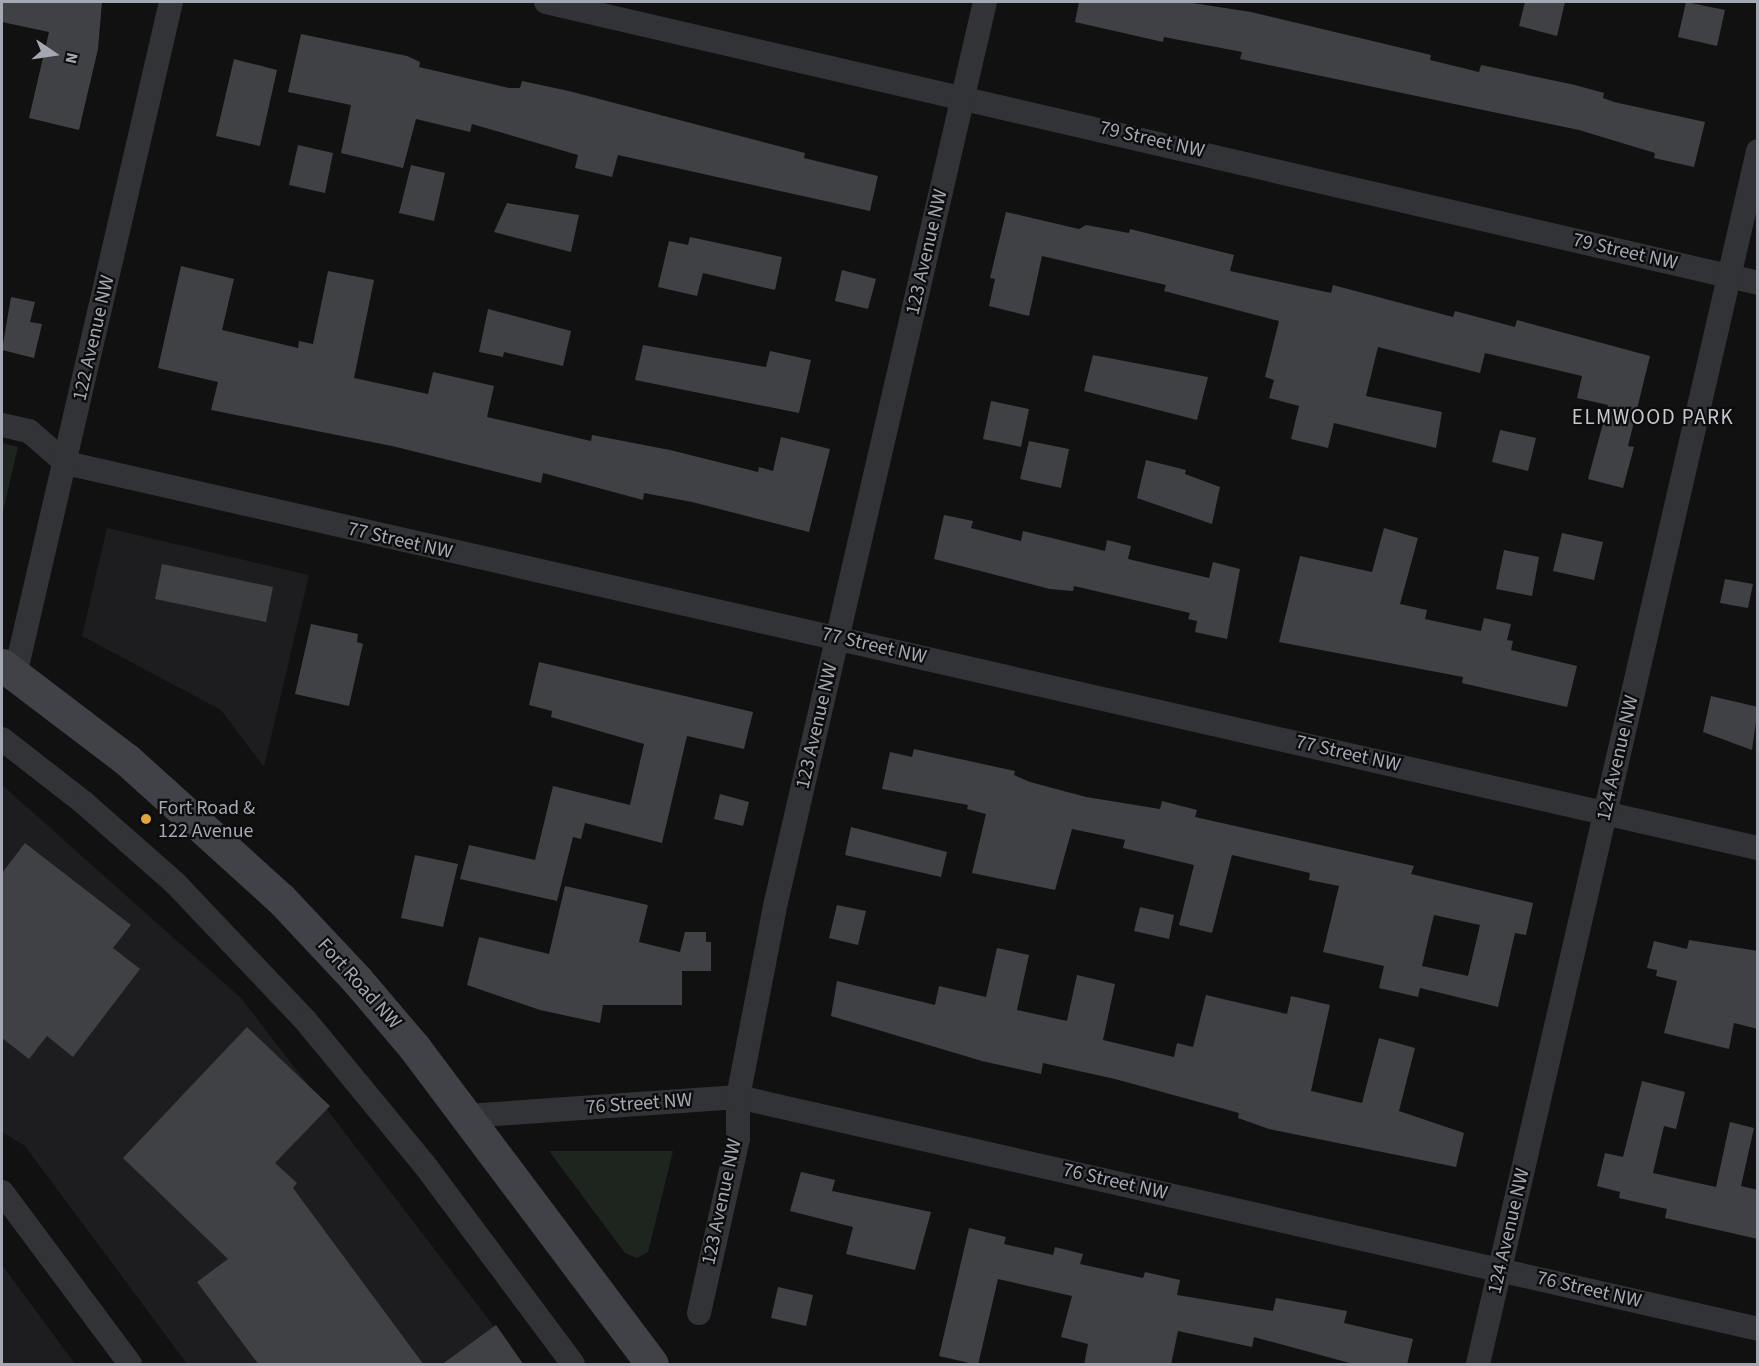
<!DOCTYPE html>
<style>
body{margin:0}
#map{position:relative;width:1759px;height:1366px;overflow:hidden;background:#111112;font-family:"Source Sans 3",sans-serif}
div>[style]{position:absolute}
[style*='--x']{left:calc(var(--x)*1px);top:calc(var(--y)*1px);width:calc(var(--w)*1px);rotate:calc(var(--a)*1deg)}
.built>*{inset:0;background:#1d1d1f}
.green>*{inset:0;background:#1e251e}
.building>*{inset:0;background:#404145}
.street>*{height:24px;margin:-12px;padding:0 12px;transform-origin:12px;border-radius:12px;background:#323337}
.secondary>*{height:33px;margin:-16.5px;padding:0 16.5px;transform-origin:16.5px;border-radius:16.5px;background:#414247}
.dots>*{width:16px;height:16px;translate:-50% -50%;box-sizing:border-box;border:3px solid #0c0c0d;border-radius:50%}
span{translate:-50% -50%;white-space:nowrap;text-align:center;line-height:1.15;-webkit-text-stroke:4.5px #0c0c0d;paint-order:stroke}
.street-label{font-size:20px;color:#a4a8b2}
.poi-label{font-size:20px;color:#a4a8b2}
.left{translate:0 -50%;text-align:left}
.neighbourhood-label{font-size:21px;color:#c4c7ce;letter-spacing:1.5px}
.frame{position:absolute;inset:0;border:3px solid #a4a8b2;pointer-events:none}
.north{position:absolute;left:24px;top:24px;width:60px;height:60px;-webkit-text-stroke:4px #0c0c0d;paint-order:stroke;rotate:103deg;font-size:16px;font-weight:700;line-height:24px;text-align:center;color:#a4a8b2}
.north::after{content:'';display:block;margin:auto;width:21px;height:27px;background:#a4a8b2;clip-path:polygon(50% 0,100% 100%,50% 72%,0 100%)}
</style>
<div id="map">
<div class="built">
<i style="clip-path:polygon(107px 528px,309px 575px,264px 767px,221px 710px,82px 636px)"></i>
<i style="clip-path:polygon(2px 785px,241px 998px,523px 1364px,187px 1364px,25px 1146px,2px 1132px)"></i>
<i style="clip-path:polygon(2px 1265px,75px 1364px,2px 1364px)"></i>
</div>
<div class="green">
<i style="clip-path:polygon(2px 443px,18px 447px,2px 516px)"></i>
<i style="clip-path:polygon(549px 1151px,673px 1151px,648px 1252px,637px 1258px,625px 1253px)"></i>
</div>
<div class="building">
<i style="clip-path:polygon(2px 2px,102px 2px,98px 49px,79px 130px,29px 118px,49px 32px,2px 22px)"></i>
<i style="clip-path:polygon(1079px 2px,1186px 2px,1251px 12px,1431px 55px,1430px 60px,1479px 72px,1481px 65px,1575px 85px,1604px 93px,1603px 98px,1614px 102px,1705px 122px,1694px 167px,1654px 158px,1655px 153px,1579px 130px,1240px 59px,1242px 52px,1164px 37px,1163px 42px,1075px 22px)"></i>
<i style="clip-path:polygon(1525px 2px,1565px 2px,1557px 36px,1519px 26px)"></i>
<i style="clip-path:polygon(1686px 2px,1725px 10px,1717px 46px,1678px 37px)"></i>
<i style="clip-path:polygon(301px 34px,407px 56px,420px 62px,419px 67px,509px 88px,520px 88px,522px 81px,569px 91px,805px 153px,804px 158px,878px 176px,870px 211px,618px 155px,612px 177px,575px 168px,578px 155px,472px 124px,470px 132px,416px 119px,403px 168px,341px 153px,351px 105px,288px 92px)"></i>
<i style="clip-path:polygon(234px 59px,277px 70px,260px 146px,216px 136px)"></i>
<i style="clip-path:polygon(298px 145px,333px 153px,325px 193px,289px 185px)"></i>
<i style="clip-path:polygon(411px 165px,445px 173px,434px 221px,399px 213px)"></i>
<i style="clip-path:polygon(507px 203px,579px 215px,571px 252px,494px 232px)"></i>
<i style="clip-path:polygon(1006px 212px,1079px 229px,1086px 225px,1129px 233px,1130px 229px,1234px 255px,1230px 271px,1331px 293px,1333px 285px,1453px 317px,1455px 311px,1515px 327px,1517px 320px,1650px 356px,1628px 446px,1634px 447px,1623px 488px,1588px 479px,1608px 405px,1577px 398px,1582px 376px,1485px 353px,1480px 373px,1378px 347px,1366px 396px,1442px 412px,1436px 448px,1334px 423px,1328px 448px,1291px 439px,1299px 406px,1269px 398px,1274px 380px,1265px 377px,1279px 321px,1164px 291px,1166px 285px,1042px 256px,1029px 316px,989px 306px,995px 279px,990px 278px)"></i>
<i style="clip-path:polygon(690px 237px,782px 257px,775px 290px,703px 273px,697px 296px,658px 287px,669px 241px,688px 245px)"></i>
<i style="clip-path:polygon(181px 266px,234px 279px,222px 330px,298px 348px,299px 341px,313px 344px,328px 271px,374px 280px,354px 378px,428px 394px,433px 372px,494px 386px,487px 417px,591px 441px,592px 435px,670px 450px,758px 472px,759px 467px,773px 471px,781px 437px,830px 449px,809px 532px,692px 502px,644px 493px,643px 500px,543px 473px,541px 483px,392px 446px,211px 410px,218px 382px,158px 368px)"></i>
<i style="clip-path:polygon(842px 270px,876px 279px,868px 309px,835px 301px)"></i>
<i style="clip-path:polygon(11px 297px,35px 302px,30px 322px,42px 324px,34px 358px,2px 350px)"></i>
<i style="clip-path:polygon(488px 309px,571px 331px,563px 366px,504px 352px,503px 357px,479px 352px)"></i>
<i style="clip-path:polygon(643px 345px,766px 367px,770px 351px,811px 360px,799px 413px,635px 380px)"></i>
<i style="clip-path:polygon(1093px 355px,1208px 377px,1197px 420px,1084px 391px)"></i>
<i style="clip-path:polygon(991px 401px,1029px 409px,1021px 447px,983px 439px)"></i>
<i style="clip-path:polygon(1500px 430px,1536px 438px,1528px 471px,1492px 462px)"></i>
<i style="clip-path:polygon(1029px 441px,1069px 449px,1061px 488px,1020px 479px)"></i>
<i style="clip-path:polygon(1146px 460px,1186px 470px,1185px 474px,1220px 487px,1212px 524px,1137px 498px)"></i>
<i style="clip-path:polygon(944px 515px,973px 521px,971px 528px,1021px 541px,1023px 531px,1105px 551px,1107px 540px,1131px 546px,1128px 559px,1209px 578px,1213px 562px,1240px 569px,1227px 639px,1195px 632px,1197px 621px,1188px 619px,1190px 613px,1074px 586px,1073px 591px,1050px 589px,934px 559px)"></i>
<i style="clip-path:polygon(1384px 528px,1418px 538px,1400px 604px,1427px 610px,1425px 619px,1481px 631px,1484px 618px,1511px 624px,1507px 640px,1513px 641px,1511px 650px,1577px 666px,1567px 707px,1462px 683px,1463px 677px,1279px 642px,1300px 556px,1372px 572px)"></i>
<i style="clip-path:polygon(1562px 533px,1603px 542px,1594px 580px,1553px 571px)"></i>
<i style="clip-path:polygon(1504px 550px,1539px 557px,1532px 596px,1496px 589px)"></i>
<i style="clip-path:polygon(162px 564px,273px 587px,266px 622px,155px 599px)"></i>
<i style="clip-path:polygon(1725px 579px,1753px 584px,1748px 608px,1720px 603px)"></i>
<i style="clip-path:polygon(311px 624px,358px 634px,357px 642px,363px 644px,349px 706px,295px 694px)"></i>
<i style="clip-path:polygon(539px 662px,753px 712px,744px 749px,687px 736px,662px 843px,585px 823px,581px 839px,573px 837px,557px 901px,460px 879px,469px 845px,535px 860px,553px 786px,630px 805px,644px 744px,551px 717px,552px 711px,529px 705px)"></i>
<i style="clip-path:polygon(1711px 696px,1758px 707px,1752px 750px,1703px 732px)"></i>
<i style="clip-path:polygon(evenodd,914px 749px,1015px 771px,1014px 775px,1030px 782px,1086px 797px,1160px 809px,1162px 801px,1197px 810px,1195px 817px,1414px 866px,1411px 874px,1533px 903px,1526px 935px,1515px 933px,1498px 1007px,1420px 988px,1418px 997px,1379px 988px,1384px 966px,1323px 952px,1339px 886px,1309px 880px,1310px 873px,1232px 855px,1212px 933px,1179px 925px,1194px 865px,1123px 848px,1125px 840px,1072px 829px,1055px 890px,972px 873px,986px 814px,967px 809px,968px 805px,882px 789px,890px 752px,912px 757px,914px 749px,1434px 915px,1480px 925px,1468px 976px,1422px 966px,1434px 915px)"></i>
<i style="clip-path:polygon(720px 794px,749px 802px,743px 826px,714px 819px)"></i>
<i style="clip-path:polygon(851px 827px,947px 852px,941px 877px,845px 855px)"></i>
<i style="clip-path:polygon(25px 843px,131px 925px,113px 948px,140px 969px,73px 1057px,47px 1036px,29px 1059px,2px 1038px,2px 873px)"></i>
<i style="clip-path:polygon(415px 855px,458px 864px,443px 927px,401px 918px)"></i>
<i style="clip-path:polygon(565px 886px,648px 905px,639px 942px,680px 952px,685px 932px,706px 932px,706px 942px,711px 942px,711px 971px,682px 971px,682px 1005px,603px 1005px,600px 1023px,540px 1010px,467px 985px,479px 937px,549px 954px)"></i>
<i style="clip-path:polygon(837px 905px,866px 911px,858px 945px,829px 938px)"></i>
<i style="clip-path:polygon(1140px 907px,1174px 915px,1169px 939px,1134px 931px)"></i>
<i style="clip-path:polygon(1689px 940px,1758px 951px,1758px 1029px,1734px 1023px,1729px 1049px,1664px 1033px,1677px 981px,1656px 976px,1657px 970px,1647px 968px,1654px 941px,1687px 949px)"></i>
<i style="clip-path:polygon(997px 948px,1029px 955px,1017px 1010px,1067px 1021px,1077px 975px,1115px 984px,1103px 1040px,1174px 1057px,1177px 1043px,1193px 1047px,1206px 995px,1287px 1014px,1291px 996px,1330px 1005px,1311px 1091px,1362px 1103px,1379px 1038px,1415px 1048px,1399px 1111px,1464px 1133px,1456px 1167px,1269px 1129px,1238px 1118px,1239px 1113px,1115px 1079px,1043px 1063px,1041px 1074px,982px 1061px,831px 1016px,837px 981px,935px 1005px,939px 986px,986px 997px)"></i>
<i style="clip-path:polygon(247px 1027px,330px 1106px,275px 1163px,297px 1183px,293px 1188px,424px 1365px,259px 1365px,197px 1282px,228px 1259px,123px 1158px)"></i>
<i style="clip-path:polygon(1642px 1081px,1685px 1092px,1676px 1129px,1664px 1126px,1653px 1173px,1716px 1187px,1730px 1122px,1754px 1128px,1741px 1186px,1758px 1190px,1758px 1239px,1665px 1218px,1667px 1209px,1619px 1198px,1620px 1192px,1597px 1186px,1605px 1153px,1623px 1157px)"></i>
<i style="clip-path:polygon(801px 1172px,835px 1180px,832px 1191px,931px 1212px,915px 1270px,846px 1254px,853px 1227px,790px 1211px)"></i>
<i style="clip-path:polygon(969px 1228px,1006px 1237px,1004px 1244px,1053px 1255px,1055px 1247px,1083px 1254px,1080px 1264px,1143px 1278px,1145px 1272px,1180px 1280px,1177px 1295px,1273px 1311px,1276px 1298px,1347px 1311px,1344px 1323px,1413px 1339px,1407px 1365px,1357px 1365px,1254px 1337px,1252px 1347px,1178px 1331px,1171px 1365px,1084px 1365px,1088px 1344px,1061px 1337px,1072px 1296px,998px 1279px,978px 1365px,939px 1356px)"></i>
<i style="clip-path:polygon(778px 1287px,813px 1295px,806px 1326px,771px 1318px)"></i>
<i style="clip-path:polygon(496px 1325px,524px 1365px,441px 1365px)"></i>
</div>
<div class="street">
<i style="--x:546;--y:2;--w:1244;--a:13.05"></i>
<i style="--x:2;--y:425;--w:28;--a:13"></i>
<i style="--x:29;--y:431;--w:49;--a:40.9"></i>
<i style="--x:66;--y:463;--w:1735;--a:12.82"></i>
<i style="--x:15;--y:675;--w:691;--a:-76.95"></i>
<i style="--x:2;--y:739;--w:103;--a:37.9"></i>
<i style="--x:83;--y:802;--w:123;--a:41.4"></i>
<i style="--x:175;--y:883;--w:190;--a:46.5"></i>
<i style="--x:306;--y:1021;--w:185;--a:50.5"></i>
<i style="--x:424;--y:1164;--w:249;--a:53.3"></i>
<i style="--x:467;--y:1116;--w:272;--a:-4"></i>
<i style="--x:738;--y:1097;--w:1046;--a:12.81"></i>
<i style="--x:2;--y:1192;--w:214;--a:53.3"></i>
<i style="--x:699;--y:1313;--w:179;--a:-77.4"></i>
<i style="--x:738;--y:1138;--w:41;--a:-90"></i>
<i style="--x:738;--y:1097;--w:199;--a:-79"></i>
<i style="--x:776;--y:902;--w:924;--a:-76.93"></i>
<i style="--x:1478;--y:1364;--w:1245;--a:-77"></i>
</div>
<div class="secondary">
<i style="--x:2;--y:665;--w:156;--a:37.2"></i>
<i style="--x:126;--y:759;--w:81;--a:42"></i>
<i style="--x:186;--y:813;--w:128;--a:42.2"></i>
<i style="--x:281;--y:899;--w:111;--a:46.8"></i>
<i style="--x:357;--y:980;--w:88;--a:49.6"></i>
<i style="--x:414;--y:1047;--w:396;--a:53.1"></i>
</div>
<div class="dots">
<i style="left:146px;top:819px;background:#e0a53b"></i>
</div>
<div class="street-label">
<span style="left:1152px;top:140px;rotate:13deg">79 Street NW</span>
<span style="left:927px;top:252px;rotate:-77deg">123 Avenue NW</span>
<span style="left:1625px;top:252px;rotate:13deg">79 Street NW</span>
<span style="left:94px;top:338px;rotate:-77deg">122 Avenue NW</span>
<span style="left:400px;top:541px;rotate:13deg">77 Street NW</span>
<span style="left:874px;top:646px;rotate:13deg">77 Street NW</span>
<span style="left:817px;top:726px;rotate:-77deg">123 Avenue NW</span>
<span style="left:1348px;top:754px;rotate:13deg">77 Street NW</span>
<span style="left:1618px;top:758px;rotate:-77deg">124 Avenue NW</span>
<span style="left:359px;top:984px;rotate:48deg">Fort Road NW</span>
<span style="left:639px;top:1104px;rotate:-4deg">76 Street NW</span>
<span style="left:1115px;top:1182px;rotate:13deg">76 Street NW</span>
<span style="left:722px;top:1202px;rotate:-78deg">123 Avenue NW</span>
<span style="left:1509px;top:1231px;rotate:-77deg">124 Avenue NW</span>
<span style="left:1589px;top:1290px;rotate:13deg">76 Street NW</span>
</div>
<div class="poi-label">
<span class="left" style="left:158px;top:820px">Fort Road &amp;<br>122 Avenue</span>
</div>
<div class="neighbourhood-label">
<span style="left:1653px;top:417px">ELMWOOD PARK</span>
</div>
<div class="frame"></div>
<div class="north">N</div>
</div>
